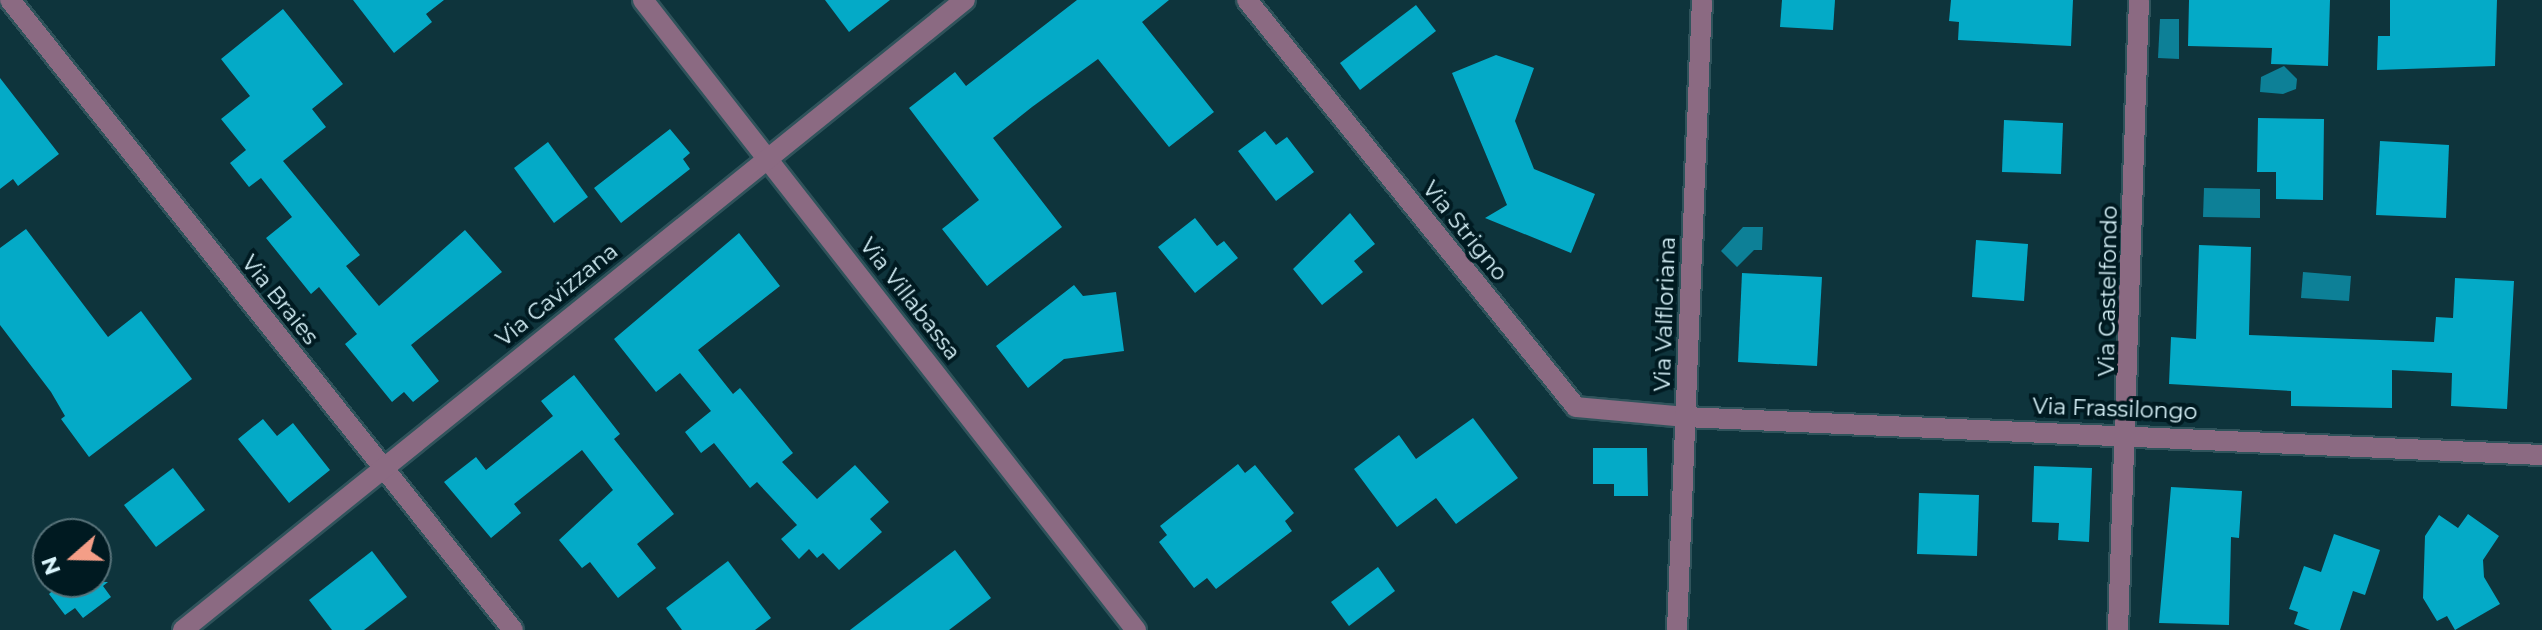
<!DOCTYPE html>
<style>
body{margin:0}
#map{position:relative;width:2542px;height:630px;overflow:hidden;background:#0e343c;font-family:Montserrat,sans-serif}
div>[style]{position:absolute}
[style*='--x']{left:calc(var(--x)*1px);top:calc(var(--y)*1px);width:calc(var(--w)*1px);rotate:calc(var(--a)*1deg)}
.water>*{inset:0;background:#0d8097}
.building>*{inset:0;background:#04aac7}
.roads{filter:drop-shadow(2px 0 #2f535b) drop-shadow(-2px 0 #2f535b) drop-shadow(0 2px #2f535b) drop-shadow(0 -2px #2f535b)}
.minor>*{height:20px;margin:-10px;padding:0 10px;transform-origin:10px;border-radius:10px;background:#8b6a82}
span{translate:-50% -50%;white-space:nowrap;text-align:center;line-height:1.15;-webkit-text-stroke:8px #001a21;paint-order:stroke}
.street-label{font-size:22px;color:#daf5fc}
.north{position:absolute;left:32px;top:518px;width:80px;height:80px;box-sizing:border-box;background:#001a21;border:2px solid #577279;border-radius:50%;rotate:250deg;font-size:22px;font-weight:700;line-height:32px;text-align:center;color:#daf5fc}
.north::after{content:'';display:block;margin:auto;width:28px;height:36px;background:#f49e87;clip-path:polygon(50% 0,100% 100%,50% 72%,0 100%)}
</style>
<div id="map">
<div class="water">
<i style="clip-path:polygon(2160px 19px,2179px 19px,2179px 59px,2158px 58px)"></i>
<i style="clip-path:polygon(2284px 66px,2297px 79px,2296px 89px,2283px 94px,2260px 92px,2261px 77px)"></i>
<i style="clip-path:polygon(2204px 188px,2260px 189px,2260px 218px,2203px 217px)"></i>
<i style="clip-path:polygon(1743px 227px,1763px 227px,1762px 250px,1754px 250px,1737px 267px,1721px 251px)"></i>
<i style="clip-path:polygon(2303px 272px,2351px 276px,2349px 301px,2301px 298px)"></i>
</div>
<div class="building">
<i style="clip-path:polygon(353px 0,444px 0,426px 14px,432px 22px,394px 53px)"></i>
<i style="clip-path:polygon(825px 0,890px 0,849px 32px)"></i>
<i style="clip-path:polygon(1077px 0,1169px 0,1142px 22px,1214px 112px,1169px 147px,1098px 59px,1032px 107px,993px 138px,1062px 227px,987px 286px,942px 229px,979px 200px,909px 108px,955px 72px,966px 86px)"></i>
<i style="clip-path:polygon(1782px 0,1835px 0,1833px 30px,1780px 27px)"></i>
<i style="clip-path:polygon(1951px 0,2073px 0,2071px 46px,1958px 40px,1959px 22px,1949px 21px)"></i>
<i style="clip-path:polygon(2189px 0,2330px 0,2328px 66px,2271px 64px,2272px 48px,2188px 46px)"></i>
<i style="clip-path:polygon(2390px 0,2497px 0,2495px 66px,2377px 70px,2378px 36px,2390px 36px)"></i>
<i style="clip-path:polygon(1416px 5px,1436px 31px,1360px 90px,1340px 63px)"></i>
<i style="clip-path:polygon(283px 9px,343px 84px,312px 109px,326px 127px,283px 161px,360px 255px,346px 266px,379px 306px,465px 230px,502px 272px,411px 345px,439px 381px,413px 402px,404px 392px,392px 402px,345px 344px,357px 334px,319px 287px,311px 294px,266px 238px,292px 217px,261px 178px,249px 187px,230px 163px,246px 150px,221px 119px,250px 96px,221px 59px)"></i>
<i style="clip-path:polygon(1496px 55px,1534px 68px,1515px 121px,1534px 169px,1595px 194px,1571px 253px,1485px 218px,1507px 205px,1452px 73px)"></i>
<i style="clip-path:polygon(0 78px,59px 154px,18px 186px,13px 179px,0 189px)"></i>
<i style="clip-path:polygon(2258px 118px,2324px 119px,2323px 200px,2276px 199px,2276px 172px,2257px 172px)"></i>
<i style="clip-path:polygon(2004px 120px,2063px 123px,2061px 174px,2002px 172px)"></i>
<i style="clip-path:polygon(670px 129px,690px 153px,683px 159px,690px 169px,621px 223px,594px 188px)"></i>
<i style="clip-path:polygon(1265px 131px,1276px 145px,1287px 137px,1314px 172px,1276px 201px,1238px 151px)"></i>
<i style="clip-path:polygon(2380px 141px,2449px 145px,2446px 218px,2376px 215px)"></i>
<i style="clip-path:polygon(548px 142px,588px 197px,554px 223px,514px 168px)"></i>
<i style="clip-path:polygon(1350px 213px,1375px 244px,1354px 261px,1363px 272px,1322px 305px,1293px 269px)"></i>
<i style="clip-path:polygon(1195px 218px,1217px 246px,1224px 241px,1238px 258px,1195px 293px,1158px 247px)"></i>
<i style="clip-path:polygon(26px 229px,108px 337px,141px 311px,192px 379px,89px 457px,61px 419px,65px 416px,51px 392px,0 325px,0 248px)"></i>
<i style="clip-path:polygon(739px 233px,780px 286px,698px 350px,733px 394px,740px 388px,793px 453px,782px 462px,817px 499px,855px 465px,889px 502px,870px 519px,882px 532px,839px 570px,823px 553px,817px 558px,809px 549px,799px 559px,781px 539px,797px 525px,757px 482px,750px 488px,714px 443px,701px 453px,685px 432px,711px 411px,680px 373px,656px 392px,614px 339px)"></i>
<i style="clip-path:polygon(1976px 240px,2028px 244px,2024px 301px,1972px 297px)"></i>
<i style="clip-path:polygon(2199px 245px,2251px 247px,2249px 335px,2434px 342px,2436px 317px,2453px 318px,2455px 278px,2514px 281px,2507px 409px,2451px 406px,2452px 373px,2392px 370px,2392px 408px,2291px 406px,2291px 391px,2169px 384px,2171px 337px,2196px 339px)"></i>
<i style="clip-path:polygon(1742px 273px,1822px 277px,1817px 366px,1738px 362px)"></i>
<i style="clip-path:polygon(1074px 285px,1083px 296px,1116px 292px,1124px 351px,1064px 359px,1028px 388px,996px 346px)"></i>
<i style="clip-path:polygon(574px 375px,620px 434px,614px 439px,674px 514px,637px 544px,656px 568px,618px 598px,590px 562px,582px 568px,559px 540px,613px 490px,582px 450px,514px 504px,521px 513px,491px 538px,444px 482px,476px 457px,486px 470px,553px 416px,541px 401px)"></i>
<i style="clip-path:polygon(1473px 418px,1518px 478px,1456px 524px,1436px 498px,1397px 527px,1354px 469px,1399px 435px,1416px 459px)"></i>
<i style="clip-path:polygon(263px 419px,277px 436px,293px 423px,330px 470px,289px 503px,238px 439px)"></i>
<i style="clip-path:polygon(1593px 448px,1647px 448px,1648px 496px,1614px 496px,1614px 484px,1593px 484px)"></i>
<i style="clip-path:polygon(1238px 464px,1245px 473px,1255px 465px,1294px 513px,1285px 521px,1292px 531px,1216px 589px,1207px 578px,1194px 588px,1159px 542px,1167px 535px,1160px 526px)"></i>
<i style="clip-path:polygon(2034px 466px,2092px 468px,2089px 542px,2058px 540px,2059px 523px,2032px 522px)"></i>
<i style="clip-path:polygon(173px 468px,205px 510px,156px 547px,124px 505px)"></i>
<i style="clip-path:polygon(2171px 487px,2242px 491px,2239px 538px,2231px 537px,2229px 625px,2159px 623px)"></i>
<i style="clip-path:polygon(1919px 493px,1979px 495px,1977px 556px,1917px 554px)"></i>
<i style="clip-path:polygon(2468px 514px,2499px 536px,2483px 560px,2484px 577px,2500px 604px,2455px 630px,2447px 616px,2437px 621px,2423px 598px,2425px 536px,2439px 515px,2458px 528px)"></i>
<i style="clip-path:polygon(2334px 534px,2380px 550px,2365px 595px,2353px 591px,2340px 630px,2310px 630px,2294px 624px,2298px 612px,2289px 609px,2304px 566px,2321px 572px)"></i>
<i style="clip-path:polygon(955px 550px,991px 598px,949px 630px,850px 630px)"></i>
<i style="clip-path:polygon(372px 551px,407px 597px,364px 630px,332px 630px,309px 600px)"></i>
<i style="clip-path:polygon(728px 561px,771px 618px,755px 630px,682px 630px,666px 608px)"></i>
<i style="clip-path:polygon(1378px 567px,1395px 591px,1349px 626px,1331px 602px)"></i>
<i style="clip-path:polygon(55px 582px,108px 582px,103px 586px,111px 597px,83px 618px,75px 608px,65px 615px,49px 594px,58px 586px)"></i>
</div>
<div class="roads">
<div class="minor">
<i style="--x:10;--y:0;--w:806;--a:51.4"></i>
<i style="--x:643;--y:0;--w:800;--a:51.96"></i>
<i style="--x:1247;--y:0;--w:523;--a:51.05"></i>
<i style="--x:1576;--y:407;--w:109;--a:5.2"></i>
<i style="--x:1685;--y:417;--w:858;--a:2.54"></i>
<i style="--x:183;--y:630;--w:1004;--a:-38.86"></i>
<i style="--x:1677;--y:630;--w:630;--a:-87.73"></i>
<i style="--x:2118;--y:630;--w:630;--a:-88.09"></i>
</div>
</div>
<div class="street-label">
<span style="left:1465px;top:231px;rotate:51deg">Via Strigno</span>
<span style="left:2108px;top:291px;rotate:-89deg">Via Castelfondo</span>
<span style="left:557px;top:295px;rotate:-39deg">Via Cavizzana</span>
<span style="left:910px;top:299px;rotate:52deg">Via Villabassa</span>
<span style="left:280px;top:300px;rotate:51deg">Via Braies</span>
<span style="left:1665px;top:314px;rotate:-88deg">Via Valfloriana</span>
<span style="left:2115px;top:409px;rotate:2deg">Via Frassilongo</span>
</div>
<div class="north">N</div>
</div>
